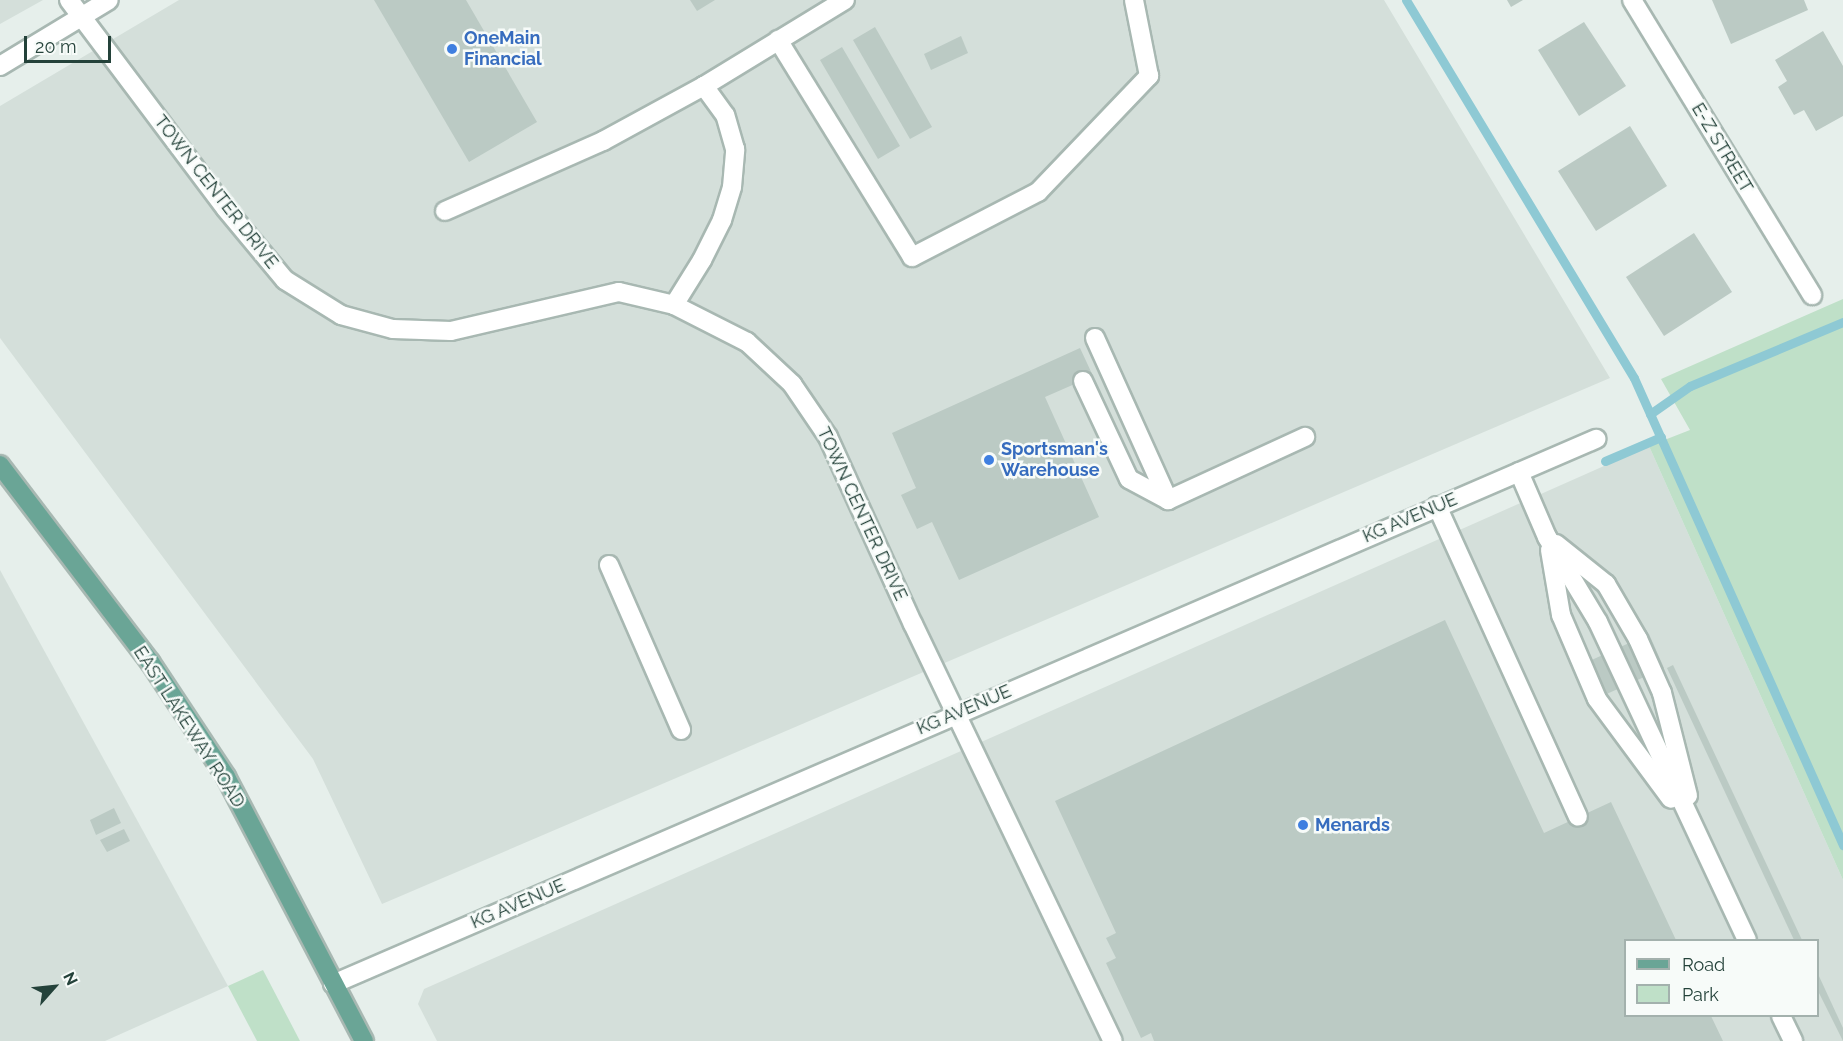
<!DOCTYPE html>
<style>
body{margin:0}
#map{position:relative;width:1843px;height:1041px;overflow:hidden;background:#e6efeb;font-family:Raleway,sans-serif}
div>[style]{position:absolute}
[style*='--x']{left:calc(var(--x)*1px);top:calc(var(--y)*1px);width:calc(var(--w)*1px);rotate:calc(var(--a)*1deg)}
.built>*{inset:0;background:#d4dfda}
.green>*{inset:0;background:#bfe0c8}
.stream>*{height:9px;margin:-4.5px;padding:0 4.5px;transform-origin:4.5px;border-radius:4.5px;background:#8ec9d4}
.building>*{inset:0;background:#bbcac4}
.roads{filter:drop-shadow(2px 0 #a8b8b2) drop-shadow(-2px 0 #a8b8b2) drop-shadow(0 2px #a8b8b2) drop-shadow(0 -2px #a8b8b2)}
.minor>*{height:18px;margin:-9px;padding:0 9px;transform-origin:9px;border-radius:9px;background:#fff}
.major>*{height:18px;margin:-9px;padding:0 9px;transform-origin:9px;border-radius:9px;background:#6aa596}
.dots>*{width:16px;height:16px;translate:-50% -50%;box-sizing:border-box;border:3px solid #f7fbf9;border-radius:50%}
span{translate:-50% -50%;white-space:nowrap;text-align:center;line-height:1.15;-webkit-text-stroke:5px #f7fbf9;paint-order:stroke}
.shop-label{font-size:18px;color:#366cbe;font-weight:700}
.left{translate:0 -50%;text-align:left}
.street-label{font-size:18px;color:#24423a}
.legend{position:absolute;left:1624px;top:939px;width:195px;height:78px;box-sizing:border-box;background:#f7fbf9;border:2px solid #a3b1ad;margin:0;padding:8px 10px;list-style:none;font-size:18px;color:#24423a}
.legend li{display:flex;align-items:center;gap:12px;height:30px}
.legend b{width:30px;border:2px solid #a3b1ad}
.north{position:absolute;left:24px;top:957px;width:60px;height:60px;-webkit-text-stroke:4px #f7fbf9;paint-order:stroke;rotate:63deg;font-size:16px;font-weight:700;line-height:24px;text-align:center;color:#24423a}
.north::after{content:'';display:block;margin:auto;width:21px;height:27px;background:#24423a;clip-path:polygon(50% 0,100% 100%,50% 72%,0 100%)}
.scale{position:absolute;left:24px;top:36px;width:87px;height:27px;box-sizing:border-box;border:3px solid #24423a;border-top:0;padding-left:8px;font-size:18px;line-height:21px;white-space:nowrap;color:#24423a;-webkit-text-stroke:4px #f7fbf9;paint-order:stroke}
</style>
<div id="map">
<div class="built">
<i style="clip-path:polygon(0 0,43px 0,0 24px)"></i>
<i style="clip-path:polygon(179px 0,1384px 0,1610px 378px,382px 904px,313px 759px,0 338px,0 106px)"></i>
<i style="clip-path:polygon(evenodd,1649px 446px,1843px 880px,1843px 1041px,437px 1041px,418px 1004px,424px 989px,1649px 446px,1626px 940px,1818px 940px,1818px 1016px,1626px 1016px,1626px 940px)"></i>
<i style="clip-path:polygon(0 570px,228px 986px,105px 1041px,0 1041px)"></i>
</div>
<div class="green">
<i style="clip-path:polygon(1843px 299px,1843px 880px,1649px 446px,1690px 430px,1661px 379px)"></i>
<i style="clip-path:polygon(263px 970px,300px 1041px,257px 1041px,228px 986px)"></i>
</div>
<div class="stream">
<i style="--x:1406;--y:0;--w:441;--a:58.9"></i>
<i style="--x:1634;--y:378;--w:512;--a:65.89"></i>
<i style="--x:1650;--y:414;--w:49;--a:-35"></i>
<i style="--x:1690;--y:386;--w:166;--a:-22.7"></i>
<i style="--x:1605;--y:461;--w:61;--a:-23.2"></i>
</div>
<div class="building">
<i style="clip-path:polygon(374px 0,466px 0,537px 122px,469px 162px)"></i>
<i style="clip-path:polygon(690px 0,715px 0,697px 11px)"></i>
<i style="clip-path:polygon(1507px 0,1523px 0,1511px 7px)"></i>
<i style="clip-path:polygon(1712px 0,1804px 0,1808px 10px,1731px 44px)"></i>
<i style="clip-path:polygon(1584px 22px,1626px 86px,1579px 116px,1538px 50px)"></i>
<i style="clip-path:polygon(875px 27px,932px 127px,910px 139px,853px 40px)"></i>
<i style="clip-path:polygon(1823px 31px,1843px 66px,1843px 116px,1816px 131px,1804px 110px,1794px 115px,1778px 87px,1787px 81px,1775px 60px)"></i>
<i style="clip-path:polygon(961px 36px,968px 53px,931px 70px,924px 54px)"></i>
<i style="clip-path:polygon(842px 47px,900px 146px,878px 159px,820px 60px)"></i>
<i style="clip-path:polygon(1630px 126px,1667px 186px,1596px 231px,1558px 171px)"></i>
<i style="clip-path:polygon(1694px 233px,1732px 292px,1664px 336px,1626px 277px)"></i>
<i style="clip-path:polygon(1080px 348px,1093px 376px,1045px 397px,1099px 517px,959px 580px,932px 522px,917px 529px,901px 495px,916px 488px,892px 433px)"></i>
<i style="clip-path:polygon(1445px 620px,1544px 833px,1611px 802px,1676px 940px,1626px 940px,1626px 1016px,1711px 1016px,1723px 1041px,1154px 1041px,1151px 1033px,1141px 1038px,1106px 963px,1116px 958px,1106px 938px,1116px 933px,1055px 801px)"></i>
<i style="clip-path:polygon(1649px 634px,1664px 668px,1589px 702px,1574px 668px)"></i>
<i style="clip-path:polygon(1673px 665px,1802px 940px,1794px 940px,1667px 668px)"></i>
<i style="clip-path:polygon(114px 808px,121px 823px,96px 835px,90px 820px)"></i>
<i style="clip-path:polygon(124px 829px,130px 841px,107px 852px,100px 840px)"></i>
<i style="clip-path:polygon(1818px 974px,1843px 1028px,1843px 1041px,1818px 991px)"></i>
</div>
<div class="roads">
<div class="minor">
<i style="--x:69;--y:0;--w:261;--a:53.1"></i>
<i style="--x:226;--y:209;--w:92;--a:50.3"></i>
<i style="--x:285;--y:280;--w:66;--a:32"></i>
<i style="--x:341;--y:315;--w:54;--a:15.1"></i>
<i style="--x:393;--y:329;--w:58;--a:2"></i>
<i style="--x:451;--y:331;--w:172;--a:-13.1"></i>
<i style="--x:619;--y:292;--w:57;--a:13.3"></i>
<i style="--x:674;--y:305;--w:82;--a:26.9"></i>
<i style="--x:747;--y:342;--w:62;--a:43"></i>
<i style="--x:792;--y:384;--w:64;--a:55.8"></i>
<i style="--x:828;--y:437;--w:205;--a:65.6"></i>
<i style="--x:913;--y:624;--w:462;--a:64.4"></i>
<i style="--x:1632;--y:0;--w:346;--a:58.6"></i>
<i style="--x:778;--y:40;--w:255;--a:58.3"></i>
<i style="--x:912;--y:257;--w:142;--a:-27.3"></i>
<i style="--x:1038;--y:192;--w:161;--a:-46.3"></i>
<i style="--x:1149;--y:76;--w:77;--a:-101.2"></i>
<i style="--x:0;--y:66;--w:127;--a:-31.2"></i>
<i style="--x:445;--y:211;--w:173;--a:-23.9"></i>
<i style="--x:603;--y:141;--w:115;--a:-28.6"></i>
<i style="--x:704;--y:86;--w:165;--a:-31.4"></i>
<i style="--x:674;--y:305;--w:53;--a:-58.1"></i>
<i style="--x:702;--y:260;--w:45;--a:-63.4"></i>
<i style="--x:722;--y:220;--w:34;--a:-73"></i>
<i style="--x:732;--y:187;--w:38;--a:-85"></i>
<i style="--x:735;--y:149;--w:35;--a:-106"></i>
<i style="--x:725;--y:115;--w:36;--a:-126"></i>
<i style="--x:1095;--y:338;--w:178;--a:65.7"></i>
<i style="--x:1168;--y:500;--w:151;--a:-24.7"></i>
<i style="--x:1083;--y:381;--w:108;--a:64.9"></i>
<i style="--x:1129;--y:479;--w:44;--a:28.3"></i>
<i style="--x:1519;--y:472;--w:71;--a:66.7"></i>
<i style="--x:1547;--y:537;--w:99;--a:59"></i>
<i style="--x:1598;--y:622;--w:351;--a:64.9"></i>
<i style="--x:1437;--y:506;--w:341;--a:65.6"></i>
<i style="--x:1556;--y:544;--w:64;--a:38.7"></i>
<i style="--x:1606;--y:584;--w:64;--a:59.8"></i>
<i style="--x:1638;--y:639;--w:59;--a:66"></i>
<i style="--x:1662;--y:693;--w:106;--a:75.8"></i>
<i style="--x:1550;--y:550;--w:66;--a:80.4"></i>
<i style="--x:1561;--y:615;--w:91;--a:66.8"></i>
<i style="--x:1597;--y:699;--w:124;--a:53.5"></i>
<i style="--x:609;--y:565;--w:180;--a:66.4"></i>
<i style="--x:333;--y:984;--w:1376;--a:-23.34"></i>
<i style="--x:1781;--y:1016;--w:28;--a:64"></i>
</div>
<div class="major">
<i style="--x:0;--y:465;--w:248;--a:52.7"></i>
<i style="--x:150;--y:662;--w:138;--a:56.5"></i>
<i style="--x:226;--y:777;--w:298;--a:62.4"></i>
</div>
</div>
<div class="dots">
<i style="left:452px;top:49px;background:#3f7fe0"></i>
<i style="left:989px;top:460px;background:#3f7fe0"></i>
<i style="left:1303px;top:825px;background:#3f7fe0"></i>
</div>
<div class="shop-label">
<span class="left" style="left:464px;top:49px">OneMain<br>Financial</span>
<span class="left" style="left:1001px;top:460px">Sportsman's<br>Warehouse</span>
<span class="left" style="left:1315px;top:825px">Menards</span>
</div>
<div class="street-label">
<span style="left:1722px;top:148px;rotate:59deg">E-Z STREET</span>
<span style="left:216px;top:192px;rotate:52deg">TOWN CENTER DRIVE</span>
<span style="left:862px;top:514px;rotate:65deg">TOWN CENTER DRIVE</span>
<span style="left:1410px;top:518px;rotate:-23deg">KG AVENUE</span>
<span style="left:964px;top:710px;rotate:-23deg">KG AVENUE</span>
<span style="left:189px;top:727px;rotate:57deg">EAST LAKEWAY ROAD</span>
<span style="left:518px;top:904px;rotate:-23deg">KG AVENUE</span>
</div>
<ul class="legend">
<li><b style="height:8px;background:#6aa596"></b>Road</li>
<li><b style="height:16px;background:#bfe0c8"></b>Park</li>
</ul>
<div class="north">N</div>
<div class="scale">20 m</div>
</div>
